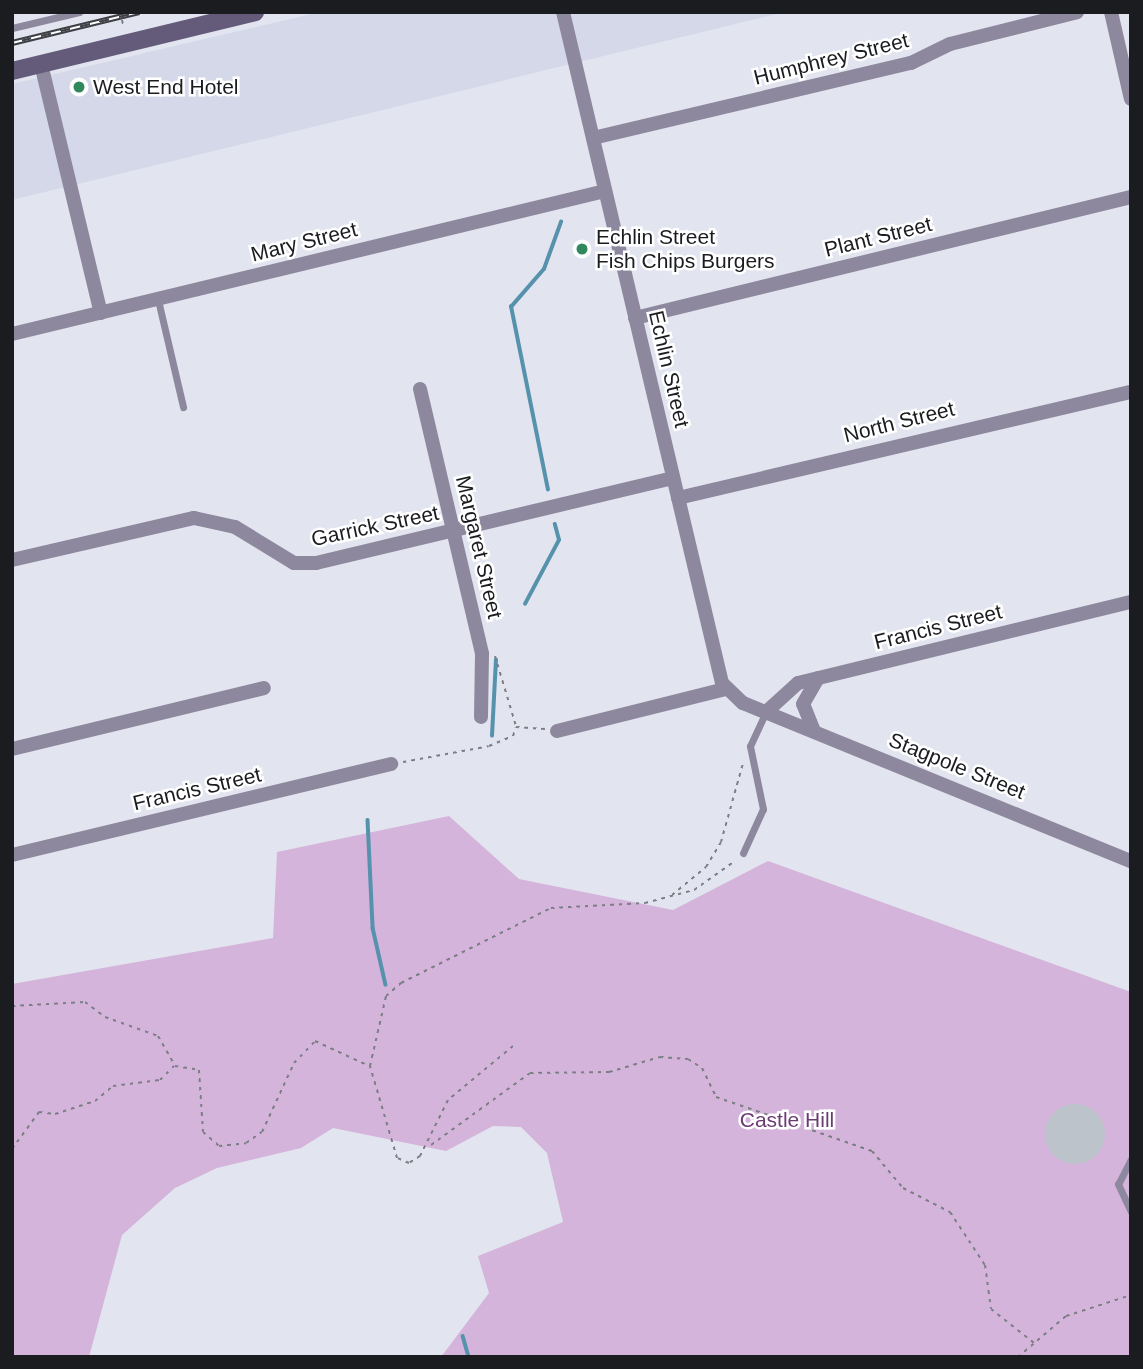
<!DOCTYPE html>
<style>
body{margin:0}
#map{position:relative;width:1143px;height:1369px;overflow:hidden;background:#e2e5ef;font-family:Arial,sans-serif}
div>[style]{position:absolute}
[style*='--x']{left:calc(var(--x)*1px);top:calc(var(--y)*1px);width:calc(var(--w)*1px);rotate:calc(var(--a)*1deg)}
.built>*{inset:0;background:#d4d8e9}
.green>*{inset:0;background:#d5b4db}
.stream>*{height:3.5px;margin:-1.75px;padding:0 1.75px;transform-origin:1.75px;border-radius:1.75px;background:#5692ac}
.building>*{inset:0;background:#bcc3cb}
.round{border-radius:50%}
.path>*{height:2px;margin-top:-1px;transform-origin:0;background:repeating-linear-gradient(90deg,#7c7e85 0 3.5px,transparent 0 8.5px)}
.service>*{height:7px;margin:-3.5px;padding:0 3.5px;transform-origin:3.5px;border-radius:3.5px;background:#8d889e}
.minor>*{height:14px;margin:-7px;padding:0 7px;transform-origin:7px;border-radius:7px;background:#8d889e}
.secondary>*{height:18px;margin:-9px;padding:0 9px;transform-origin:9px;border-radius:9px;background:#645b7b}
.rail>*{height:6px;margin-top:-3px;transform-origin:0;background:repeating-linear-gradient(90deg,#fff 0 10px,#3e3f44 0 20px);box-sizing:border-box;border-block:2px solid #3e3f44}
.dots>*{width:19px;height:19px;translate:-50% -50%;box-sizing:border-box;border:4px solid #fff;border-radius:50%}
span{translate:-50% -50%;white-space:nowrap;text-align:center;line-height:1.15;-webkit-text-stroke:5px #fff;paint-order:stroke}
.street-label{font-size:21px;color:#1b1c20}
.poi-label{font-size:21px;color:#1b1c20}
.left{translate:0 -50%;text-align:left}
.park-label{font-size:21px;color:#6b3c74}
.frame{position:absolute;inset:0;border:14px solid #1b1c20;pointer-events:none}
</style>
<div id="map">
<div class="built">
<i style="clip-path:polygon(320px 12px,785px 12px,12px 200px,12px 84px)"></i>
</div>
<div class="green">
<i style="clip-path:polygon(449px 816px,519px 879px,673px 910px,768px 861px,1131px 992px,1131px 1357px,441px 1357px,489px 1293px,478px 1256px,563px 1222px,547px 1153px,521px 1127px,493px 1126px,446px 1151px,333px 1128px,301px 1148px,217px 1168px,175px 1188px,122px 1235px,89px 1357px,12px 1357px,12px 984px,273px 938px,277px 852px)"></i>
</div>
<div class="stream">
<i style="--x:548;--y:490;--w:187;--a:-101.4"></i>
<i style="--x:511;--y:307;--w:50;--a:-49"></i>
<i style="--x:544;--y:269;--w:50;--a:-70.1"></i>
<i style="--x:525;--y:604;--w:72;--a:-62"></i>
<i style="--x:559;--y:540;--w:16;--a:-105"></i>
<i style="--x:492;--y:736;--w:76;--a:-87"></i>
<i style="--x:368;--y:820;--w:108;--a:87.3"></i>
<i style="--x:373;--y:928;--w:58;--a:77.2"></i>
<i style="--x:463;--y:1336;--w:22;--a:74"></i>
</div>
<div class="building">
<i class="round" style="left:1045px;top:1104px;width:60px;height:60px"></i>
</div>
<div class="path">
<i style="--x:120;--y:12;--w:16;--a:76"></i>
<i style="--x:495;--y:656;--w:73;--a:73.3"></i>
<i style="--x:403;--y:762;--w:87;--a:-10.5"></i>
<i style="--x:489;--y:746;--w:26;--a:-23"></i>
<i style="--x:513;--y:736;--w:9;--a:-72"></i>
<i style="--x:516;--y:727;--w:29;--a:4"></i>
<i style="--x:672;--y:895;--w:44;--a:-39.5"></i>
<i style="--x:706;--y:867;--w:29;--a:-59"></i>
<i style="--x:721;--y:842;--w:82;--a:-74.4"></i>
<i style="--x:12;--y:1006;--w:73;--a:-3.1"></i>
<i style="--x:85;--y:1002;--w:25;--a:37"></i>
<i style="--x:105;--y:1017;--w:56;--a:19.7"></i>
<i style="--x:158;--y:1036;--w:34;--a:60"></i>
<i style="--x:175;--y:1066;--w:24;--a:9"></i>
<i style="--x:199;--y:1070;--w:62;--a:86.3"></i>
<i style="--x:203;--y:1132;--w:21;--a:41"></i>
<i style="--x:219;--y:1146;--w:27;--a:-6"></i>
<i style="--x:246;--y:1143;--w:19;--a:-35"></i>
<i style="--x:262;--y:1132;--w:76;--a:-65.1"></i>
<i style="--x:294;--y:1063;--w:30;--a:-46"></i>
<i style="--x:315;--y:1041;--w:60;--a:24.8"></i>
<i style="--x:513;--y:1046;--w:85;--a:140.3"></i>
<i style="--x:448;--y:1100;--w:63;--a:116.6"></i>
<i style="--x:420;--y:1156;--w:13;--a:148"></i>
<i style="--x:409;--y:1163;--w:13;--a:-157"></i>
<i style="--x:397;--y:1158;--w:96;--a:-106.4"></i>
<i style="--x:370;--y:1066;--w:72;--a:-77.1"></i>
<i style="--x:386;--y:996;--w:20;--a:-41"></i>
<i style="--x:401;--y:983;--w:168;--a:-26.6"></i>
<i style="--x:551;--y:908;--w:94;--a:-3"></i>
<i style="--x:645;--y:903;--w:51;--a:-14.9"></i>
<i style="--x:694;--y:890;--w:50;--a:-35.3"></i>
<i style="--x:431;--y:1145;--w:122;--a:-36"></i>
<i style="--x:530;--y:1073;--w:79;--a:-0.7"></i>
<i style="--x:609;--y:1072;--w:53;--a:-16.4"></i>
<i style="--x:660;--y:1057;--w:28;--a:4"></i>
<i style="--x:688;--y:1059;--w:17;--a:33"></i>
<i style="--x:702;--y:1068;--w:32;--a:64"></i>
<i style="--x:716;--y:1097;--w:165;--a:19.1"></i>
<i style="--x:872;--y:1151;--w:48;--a:50"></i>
<i style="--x:903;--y:1188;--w:53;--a:27.1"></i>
<i style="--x:950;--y:1212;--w:64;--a:56.6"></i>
<i style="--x:985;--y:1265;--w:44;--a:82.2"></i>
<i style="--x:991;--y:1309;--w:55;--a:38.3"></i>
<i style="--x:12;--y:1149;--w:46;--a:-53.9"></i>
<i style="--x:39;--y:1112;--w:16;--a:7"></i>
<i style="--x:55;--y:1114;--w:42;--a:-18"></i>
<i style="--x:95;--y:1101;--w:23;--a:-40"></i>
<i style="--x:113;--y:1086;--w:47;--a:-7.3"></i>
<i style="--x:160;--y:1080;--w:20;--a:-45"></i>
<i style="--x:1018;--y:1357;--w:63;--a:-40.5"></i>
<i style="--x:1066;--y:1316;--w:68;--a:-17.9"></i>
</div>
<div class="service">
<i style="--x:12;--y:28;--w:69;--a:-13.4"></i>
<i style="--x:158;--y:300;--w:110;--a:76.8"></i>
<i style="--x:743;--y:853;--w:48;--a:-65.6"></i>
<i style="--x:763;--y:809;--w:64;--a:-101.7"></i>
<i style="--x:750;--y:746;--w:38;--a:-65"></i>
<i style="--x:1131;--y:1159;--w:28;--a:117"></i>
<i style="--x:1118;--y:1184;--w:31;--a:65"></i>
</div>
<div class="minor">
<i style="--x:563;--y:12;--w:690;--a:76.67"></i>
<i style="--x:722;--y:683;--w:29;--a:44"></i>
<i style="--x:743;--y:703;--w:419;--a:22.2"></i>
<i style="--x:1111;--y:12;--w:89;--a:77.1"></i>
<i style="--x:41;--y:64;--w:256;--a:76.5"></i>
<i style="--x:593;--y:138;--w:327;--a:-13.3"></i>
<i style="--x:911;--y:63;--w:43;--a:-26"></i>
<i style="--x:950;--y:44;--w:131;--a:-14.1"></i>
<i style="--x:635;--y:318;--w:511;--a:-13.71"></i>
<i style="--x:12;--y:334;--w:610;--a:-13.56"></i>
<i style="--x:420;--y:389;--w:272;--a:76.8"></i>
<i style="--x:482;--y:654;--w:63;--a:90.9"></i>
<i style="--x:678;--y:498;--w:465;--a:-13.2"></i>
<i style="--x:12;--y:560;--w:187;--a:-13"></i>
<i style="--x:194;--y:518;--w:42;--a:12.4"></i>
<i style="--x:235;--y:527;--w:69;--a:31.4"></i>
<i style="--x:294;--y:563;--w:22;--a:0"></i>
<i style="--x:316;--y:563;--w:367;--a:-13.4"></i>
<i style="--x:766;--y:712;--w:43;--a:-42.2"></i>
<i style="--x:798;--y:683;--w:343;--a:-13.7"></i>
<i style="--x:557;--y:731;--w:174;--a:-14"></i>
<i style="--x:814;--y:731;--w:29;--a:-112"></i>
<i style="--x:803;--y:704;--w:30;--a:-60"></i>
<i style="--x:12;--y:749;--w:259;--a:-13.6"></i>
<i style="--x:12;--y:855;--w:390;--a:-13.5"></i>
</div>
<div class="secondary">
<i style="--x:12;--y:71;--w:250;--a:-13.6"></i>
</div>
<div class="rail">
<i style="--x:12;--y:43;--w:131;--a:-13.7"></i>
</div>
<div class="dots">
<i style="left:79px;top:87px;background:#30895d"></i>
<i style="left:582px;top:249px;background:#30895d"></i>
</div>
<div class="street-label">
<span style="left:831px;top:59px;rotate:-14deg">Humphrey Street</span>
<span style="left:878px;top:237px;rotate:-14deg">Plant Street</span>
<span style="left:304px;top:242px;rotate:-14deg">Mary Street</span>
<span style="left:669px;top:369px;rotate:77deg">Echlin Street</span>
<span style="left:899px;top:422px;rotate:-14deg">North Street</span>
<span style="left:375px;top:526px;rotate:-12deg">Garrick Street</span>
<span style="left:479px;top:547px;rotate:77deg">Margaret Street</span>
<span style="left:938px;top:627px;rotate:-14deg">Francis Street</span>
<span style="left:957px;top:766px;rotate:22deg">Stagpole Street</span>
<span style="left:197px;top:789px;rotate:-13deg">Francis Street</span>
</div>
<div class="poi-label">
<span class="left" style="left:93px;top:87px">West End Hotel</span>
<span class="left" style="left:596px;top:249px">Echlin Street<br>Fish Chips Burgers</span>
</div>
<div class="park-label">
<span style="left:787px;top:1120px">Castle Hill</span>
</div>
<div class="frame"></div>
</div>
